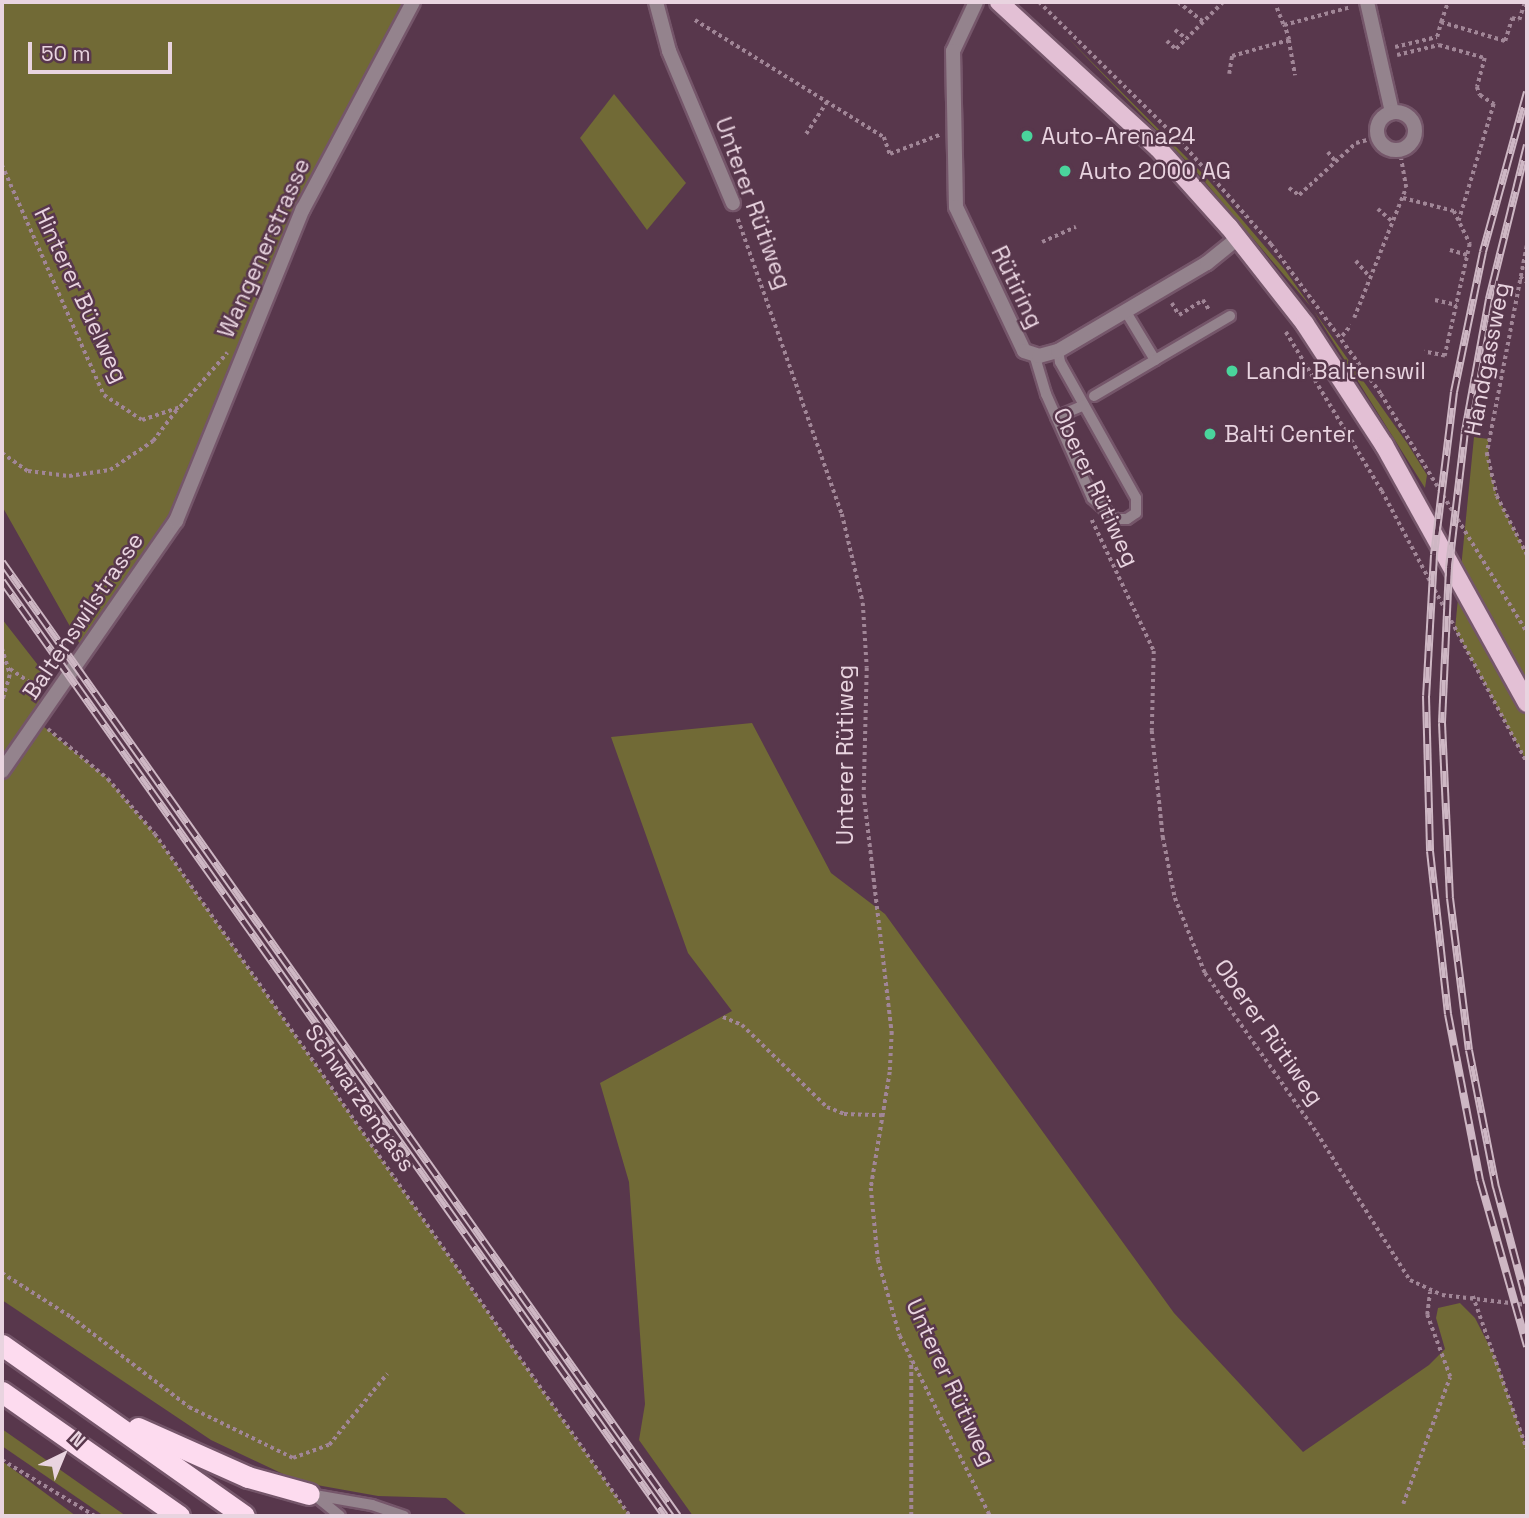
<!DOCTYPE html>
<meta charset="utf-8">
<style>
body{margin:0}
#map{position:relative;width:1529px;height:1518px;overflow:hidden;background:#58374c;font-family:"Space Grotesk",sans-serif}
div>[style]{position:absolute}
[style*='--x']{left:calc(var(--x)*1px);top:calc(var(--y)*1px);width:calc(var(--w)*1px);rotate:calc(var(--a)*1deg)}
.green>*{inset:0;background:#716a36}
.path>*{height:3.5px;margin-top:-1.75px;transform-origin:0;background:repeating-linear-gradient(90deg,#a18697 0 3.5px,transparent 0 7px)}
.roads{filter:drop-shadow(2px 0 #75566a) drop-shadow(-2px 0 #75566a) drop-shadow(0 2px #75566a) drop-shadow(0 -2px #75566a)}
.lane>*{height:10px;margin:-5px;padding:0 5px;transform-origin:5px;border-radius:5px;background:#94838d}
.street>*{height:14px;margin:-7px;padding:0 7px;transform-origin:7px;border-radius:7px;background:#94838d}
.street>.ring{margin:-7px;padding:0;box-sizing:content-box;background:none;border:14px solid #94838d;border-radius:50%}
.primary>*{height:18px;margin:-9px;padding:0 9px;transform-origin:9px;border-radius:9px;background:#e3c0d5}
.highway>*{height:21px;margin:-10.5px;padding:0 10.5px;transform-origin:10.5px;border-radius:10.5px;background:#fddbef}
.rail>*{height:8px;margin-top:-4px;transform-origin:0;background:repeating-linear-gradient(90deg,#58374c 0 16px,#ceb7c4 0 32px);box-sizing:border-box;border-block:2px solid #ceb7c4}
.dots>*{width:19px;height:19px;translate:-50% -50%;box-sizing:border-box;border:4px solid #58374c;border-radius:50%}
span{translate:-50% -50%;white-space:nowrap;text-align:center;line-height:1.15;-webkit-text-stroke:5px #58374c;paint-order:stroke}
.poi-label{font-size:23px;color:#e9d4e0}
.left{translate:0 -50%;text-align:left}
.street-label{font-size:23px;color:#e9d4e0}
.frame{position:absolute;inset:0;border:4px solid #e9d4e0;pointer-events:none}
.north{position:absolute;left:28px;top:1420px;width:70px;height:70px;-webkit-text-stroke:5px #58374c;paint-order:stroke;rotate:43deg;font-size:19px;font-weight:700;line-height:28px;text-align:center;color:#e9d4e0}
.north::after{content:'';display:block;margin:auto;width:24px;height:32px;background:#e9d4e0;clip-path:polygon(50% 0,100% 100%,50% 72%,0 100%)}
.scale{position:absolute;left:28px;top:42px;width:144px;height:32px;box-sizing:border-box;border:4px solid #e9d4e0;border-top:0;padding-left:9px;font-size:21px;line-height:24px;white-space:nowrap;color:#e9d4e0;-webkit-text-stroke:5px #58374c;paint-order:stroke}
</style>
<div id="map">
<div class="green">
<i style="clip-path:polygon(2px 2px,413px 2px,303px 209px,176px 521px,85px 653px,2px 506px)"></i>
<i style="clip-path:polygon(1064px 34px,1204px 175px,1285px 270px,1407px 443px,1427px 475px,1425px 488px,1312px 308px,1194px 169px)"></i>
<i style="clip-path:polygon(614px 94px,686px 183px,647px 230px,580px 138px)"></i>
<i style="clip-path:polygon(1474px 437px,1488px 439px,1489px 468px,1497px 496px,1527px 555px,1527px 762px,1455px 629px)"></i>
<i style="clip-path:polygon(2px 619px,41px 669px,38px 722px,108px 779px,155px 834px,630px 1516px,468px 1516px,446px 1498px,378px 1496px,300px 1482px,211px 1440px,2px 1300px)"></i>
<i style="clip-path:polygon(752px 723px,831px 873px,885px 914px,1174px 1313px,1303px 1452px,1429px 1365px,1445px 1349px,1436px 1318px,1438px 1308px,1460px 1303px,1475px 1318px,1496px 1359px,1527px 1449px,1527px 1516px,693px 1516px,639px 1440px,645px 1404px,629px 1182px,600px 1083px,732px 1011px,688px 953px,611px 737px)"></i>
<i style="clip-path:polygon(2px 1429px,126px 1516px,104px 1516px,2px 1446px)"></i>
<i style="clip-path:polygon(2px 1461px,76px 1516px,2px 1516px)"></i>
</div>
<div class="path">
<i style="--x:1039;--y:2;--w:199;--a:44.6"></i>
<i style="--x:1181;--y:142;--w:136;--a:48.6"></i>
<i style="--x:1271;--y:244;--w:186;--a:53.7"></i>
<i style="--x:1381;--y:394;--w:279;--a:58.5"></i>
<i style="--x:1178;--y:2;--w:34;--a:38"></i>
<i style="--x:1277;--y:8;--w:18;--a:68"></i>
<i style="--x:695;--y:20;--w:222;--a:31.8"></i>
<i style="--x:884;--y:137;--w:18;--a:71"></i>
<i style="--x:890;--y:154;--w:53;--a:-21.2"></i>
<i style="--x:1441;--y:22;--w:21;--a:-71"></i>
<i style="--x:1175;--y:30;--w:15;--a:37"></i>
<i style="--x:1289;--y:40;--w:36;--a:80"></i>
<i style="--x:1167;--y:41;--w:12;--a:42"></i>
<i style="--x:1176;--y:49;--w:66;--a:-45"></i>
<i style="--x:1395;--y:47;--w:43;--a:-13.4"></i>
<i style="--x:1437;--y:37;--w:16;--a:-75"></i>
<i style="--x:1441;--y:22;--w:67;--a:16.5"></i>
<i style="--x:1505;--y:41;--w:24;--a:-73"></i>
<i style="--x:1512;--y:18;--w:7;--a:16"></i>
<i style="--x:1519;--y:20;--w:19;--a:-72"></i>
<i style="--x:1397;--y:55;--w:43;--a:-13.4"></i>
<i style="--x:1439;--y:45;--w:48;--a:15.8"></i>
<i style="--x:1485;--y:58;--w:30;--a:105"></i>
<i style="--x:1477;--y:87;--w:9;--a:69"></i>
<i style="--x:1480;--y:95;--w:17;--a:33"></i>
<i style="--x:1494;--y:104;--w:122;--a:106.7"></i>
<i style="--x:1229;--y:74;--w:18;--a:-81"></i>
<i style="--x:1232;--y:56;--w:59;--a:-15.7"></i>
<i style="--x:1289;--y:40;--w:16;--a:-108"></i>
<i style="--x:1284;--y:25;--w:69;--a:-15"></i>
<i style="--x:806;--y:134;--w:38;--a:-57"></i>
<i style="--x:1328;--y:152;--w:13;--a:51"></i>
<i style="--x:2;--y:165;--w:252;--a:66.1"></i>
<i style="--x:104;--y:395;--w:45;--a:33.3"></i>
<i style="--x:142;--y:420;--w:40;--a:-18.9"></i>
<i style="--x:180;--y:407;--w:72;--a:-49"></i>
<i style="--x:1289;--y:188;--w:12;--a:35"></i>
<i style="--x:1299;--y:195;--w:77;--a:-42.4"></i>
<i style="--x:1356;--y:143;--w:23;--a:-15"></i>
<i style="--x:1403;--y:198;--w:53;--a:14.3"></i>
<i style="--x:1454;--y:211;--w:37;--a:64"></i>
<i style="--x:1470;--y:244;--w:115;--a:102.6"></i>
<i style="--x:1445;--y:356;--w:21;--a:-169"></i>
<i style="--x:1378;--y:209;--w:20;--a:41"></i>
<i style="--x:738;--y:219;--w:313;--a:70.6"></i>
<i style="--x:842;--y:514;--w:91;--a:76.7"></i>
<i style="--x:863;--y:603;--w:65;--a:86.5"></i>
<i style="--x:867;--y:668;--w:127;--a:91.4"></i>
<i style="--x:864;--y:795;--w:239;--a:83.3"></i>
<i style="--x:892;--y:1032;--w:40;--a:92.9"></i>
<i style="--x:890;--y:1072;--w:118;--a:99.3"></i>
<i style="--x:871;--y:1188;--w:72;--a:84.4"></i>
<i style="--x:878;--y:1260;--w:79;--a:73.9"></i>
<i style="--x:900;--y:1336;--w:201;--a:63.4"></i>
<i style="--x:1042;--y:242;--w:37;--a:-24"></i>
<i style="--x:1527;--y:246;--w:211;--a:100.9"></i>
<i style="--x:1487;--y:453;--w:44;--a:76.9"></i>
<i style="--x:1497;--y:496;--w:66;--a:63"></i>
<i style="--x:1450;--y:250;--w:19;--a:16"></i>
<i style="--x:1356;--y:261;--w:21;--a:49"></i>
<i style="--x:1520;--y:277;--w:9;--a:36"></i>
<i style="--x:1435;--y:300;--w:22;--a:13"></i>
<i style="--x:1172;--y:303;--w:14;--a:60"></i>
<i style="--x:1179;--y:315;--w:28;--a:-32"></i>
<i style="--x:1203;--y:300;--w:13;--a:58"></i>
<i style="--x:1354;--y:318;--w:140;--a:-68.2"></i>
<i style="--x:1406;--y:188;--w:40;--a:-100"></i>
<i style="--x:1286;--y:332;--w:186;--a:58.9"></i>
<i style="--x:1382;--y:491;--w:307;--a:61.9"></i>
<i style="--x:1342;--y:336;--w:14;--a:-51"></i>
<i style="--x:2;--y:453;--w:32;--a:35"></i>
<i style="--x:28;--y:471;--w:41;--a:7"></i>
<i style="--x:69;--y:476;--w:41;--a:-8.3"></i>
<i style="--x:110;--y:470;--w:52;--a:-34"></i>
<i style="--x:153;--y:441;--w:41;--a:-52.9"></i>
<i style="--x:1092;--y:520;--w:145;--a:64.7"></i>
<i style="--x:1154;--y:651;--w:80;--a:91.4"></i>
<i style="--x:1152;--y:731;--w:107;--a:84.1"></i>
<i style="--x:1163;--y:837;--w:62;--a:78.9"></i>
<i style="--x:1175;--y:898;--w:81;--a:68.2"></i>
<i style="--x:1205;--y:973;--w:195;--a:55"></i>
<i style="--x:1317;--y:1133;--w:174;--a:57.7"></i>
<i style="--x:1410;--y:1280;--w:35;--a:25"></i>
<i style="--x:1442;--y:1295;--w:86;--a:6.7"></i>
<i style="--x:2;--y:648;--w:28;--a:73"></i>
<i style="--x:10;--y:675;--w:29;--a:106"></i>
<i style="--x:10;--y:669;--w:37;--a:34"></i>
<i style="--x:48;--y:729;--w:78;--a:39.8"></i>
<i style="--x:108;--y:779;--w:72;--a:49.5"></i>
<i style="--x:155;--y:834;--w:831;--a:55.14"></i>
<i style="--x:723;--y:1017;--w:21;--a:23"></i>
<i style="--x:742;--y:1025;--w:118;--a:44"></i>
<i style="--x:827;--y:1107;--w:18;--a:22"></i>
<i style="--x:844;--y:1114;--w:38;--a:2"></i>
<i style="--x:2;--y:1273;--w:82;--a:32.5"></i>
<i style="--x:71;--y:1317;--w:148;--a:37.3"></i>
<i style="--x:189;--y:1407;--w:116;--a:26.1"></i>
<i style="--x:293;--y:1458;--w:38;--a:-20"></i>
<i style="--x:329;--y:1445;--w:92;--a:-50.8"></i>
<i style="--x:1473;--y:1296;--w:162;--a:70.6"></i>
<i style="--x:2;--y:1460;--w:109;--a:31.1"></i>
<i style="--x:1403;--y:1504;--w:135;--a:-69.7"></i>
<i style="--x:1450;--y:1377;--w:66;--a:-110.4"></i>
<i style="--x:1427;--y:1315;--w:23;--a:-83"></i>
<i style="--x:911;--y:1516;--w:155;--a:-90"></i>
</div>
<div class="roads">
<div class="lane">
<i style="--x:1126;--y:312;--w:56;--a:58.9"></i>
<i style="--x:1155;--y:360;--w:87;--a:-30.4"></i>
<i style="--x:1034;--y:354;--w:42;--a:73.3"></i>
<i style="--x:1046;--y:394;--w:114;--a:66.1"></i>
<i style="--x:1092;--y:498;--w:31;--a:42"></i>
<i style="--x:1115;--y:519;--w:12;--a:0"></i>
<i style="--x:1127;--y:519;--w:11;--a:-34"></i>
<i style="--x:1136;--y:513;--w:15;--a:-90"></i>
<i style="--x:1136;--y:498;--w:156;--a:-119.2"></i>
<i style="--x:1060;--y:362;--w:11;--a:-100"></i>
<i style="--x:1094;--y:396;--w:71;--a:-30.5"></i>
<i style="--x:1056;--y:417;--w:30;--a:-23"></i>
<i style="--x:309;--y:1494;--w:64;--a:9.9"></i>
<i style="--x:372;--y:1505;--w:34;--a:19"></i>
<i style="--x:318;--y:1498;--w:28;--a:39"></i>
</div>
<div class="street">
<i style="--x:656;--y:2;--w:51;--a:75.1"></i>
<i style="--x:669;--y:51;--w:165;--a:67.2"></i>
<i style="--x:976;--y:2;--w:54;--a:115.1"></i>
<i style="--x:953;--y:51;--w:156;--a:88.9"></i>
<i style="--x:956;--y:207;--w:159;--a:64.7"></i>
<i style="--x:1024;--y:351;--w:16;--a:18"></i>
<i style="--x:1039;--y:356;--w:20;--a:-15"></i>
<i style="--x:1058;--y:351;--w:173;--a:-30.6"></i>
<i style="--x:1207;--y:263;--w:40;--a:-39"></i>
<i style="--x:1367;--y:2;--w:113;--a:77.2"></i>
<i class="ring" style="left:1377px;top:112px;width:24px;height:24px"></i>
<i style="--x:2;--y:771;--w:305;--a:-55.2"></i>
<i style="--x:176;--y:521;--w:337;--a:-67.9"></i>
<i style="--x:303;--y:209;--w:234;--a:-62"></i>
</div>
<div class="primary">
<i style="--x:999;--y:2;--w:216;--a:42.6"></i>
<i style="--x:1158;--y:148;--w:106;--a:48.1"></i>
<i style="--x:1229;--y:227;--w:123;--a:51.9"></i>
<i style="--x:1305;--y:324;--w:145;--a:56.9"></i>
<i style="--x:1384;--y:445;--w:295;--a:61"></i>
</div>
<div class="highway">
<i style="--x:2;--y:1345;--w:296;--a:35.2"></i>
<i style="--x:2;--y:1392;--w:216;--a:35"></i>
<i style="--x:138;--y:1428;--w:120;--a:24"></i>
<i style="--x:248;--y:1477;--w:63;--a:15.6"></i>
</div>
</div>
<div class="rail">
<i style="--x:1527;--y:92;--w:166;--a:105.4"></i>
<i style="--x:1483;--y:252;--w:143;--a:101.7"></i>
<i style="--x:1454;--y:392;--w:164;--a:97"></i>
<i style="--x:1434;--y:555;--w:141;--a:93.2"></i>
<i style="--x:1426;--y:696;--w:155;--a:88.5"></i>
<i style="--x:1430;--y:851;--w:164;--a:83.7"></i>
<i style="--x:1448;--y:1014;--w:169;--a:79.1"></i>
<i style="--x:1480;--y:1180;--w:173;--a:74.2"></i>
<i style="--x:1527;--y:145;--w:159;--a:103.9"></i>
<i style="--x:1489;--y:299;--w:134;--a:100.3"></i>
<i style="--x:1465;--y:431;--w:138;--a:96.7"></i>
<i style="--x:1449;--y:568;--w:155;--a:92.6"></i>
<i style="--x:1442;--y:723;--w:175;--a:87.4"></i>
<i style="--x:1450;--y:898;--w:153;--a:82.9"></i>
<i style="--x:1469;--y:1050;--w:140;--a:78.9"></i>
<i style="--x:1496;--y:1187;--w:120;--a:75"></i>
<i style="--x:2;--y:562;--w:1169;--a:54.68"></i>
<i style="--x:2;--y:581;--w:1146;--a:54.66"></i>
</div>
<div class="dots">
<i style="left:1027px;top:136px;background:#4ad49c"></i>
<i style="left:1065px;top:171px;background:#4ad49c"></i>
<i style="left:1232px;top:371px;background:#4ad49c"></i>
<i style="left:1210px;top:434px;background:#4ad49c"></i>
</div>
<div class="poi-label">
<span class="left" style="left:1041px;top:136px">Auto-Arena24</span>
<span class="left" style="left:1079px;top:171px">Auto 2000 AG</span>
<span class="left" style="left:1246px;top:371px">Landi Baltenswil</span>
<span class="left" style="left:1224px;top:434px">Balti Center</span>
</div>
<div class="street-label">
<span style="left:753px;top:203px;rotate:70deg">Unterer Rütiweg</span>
<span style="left:264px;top:248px;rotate:-66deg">Wangenerstrasse</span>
<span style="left:1017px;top:287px;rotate:64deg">Rütiring</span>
<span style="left:81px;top:295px;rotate:65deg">Hinterer Büelweg</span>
<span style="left:1487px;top:359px;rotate:-79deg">Handgassweg</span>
<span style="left:1096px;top:487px;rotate:65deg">Oberer Rütiweg</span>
<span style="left:83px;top:616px;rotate:-56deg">Baltenswilstrasse</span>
<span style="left:845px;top:755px;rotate:-90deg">Unterer Rütiweg</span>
<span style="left:1269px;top:1032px;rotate:55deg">Oberer Rütiweg</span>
<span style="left:360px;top:1098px;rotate:55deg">Schwarzengass</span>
<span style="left:951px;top:1382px;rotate:65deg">Unterer Rütiweg</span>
</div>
<div class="frame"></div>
<div class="north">N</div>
<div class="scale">50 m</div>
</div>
